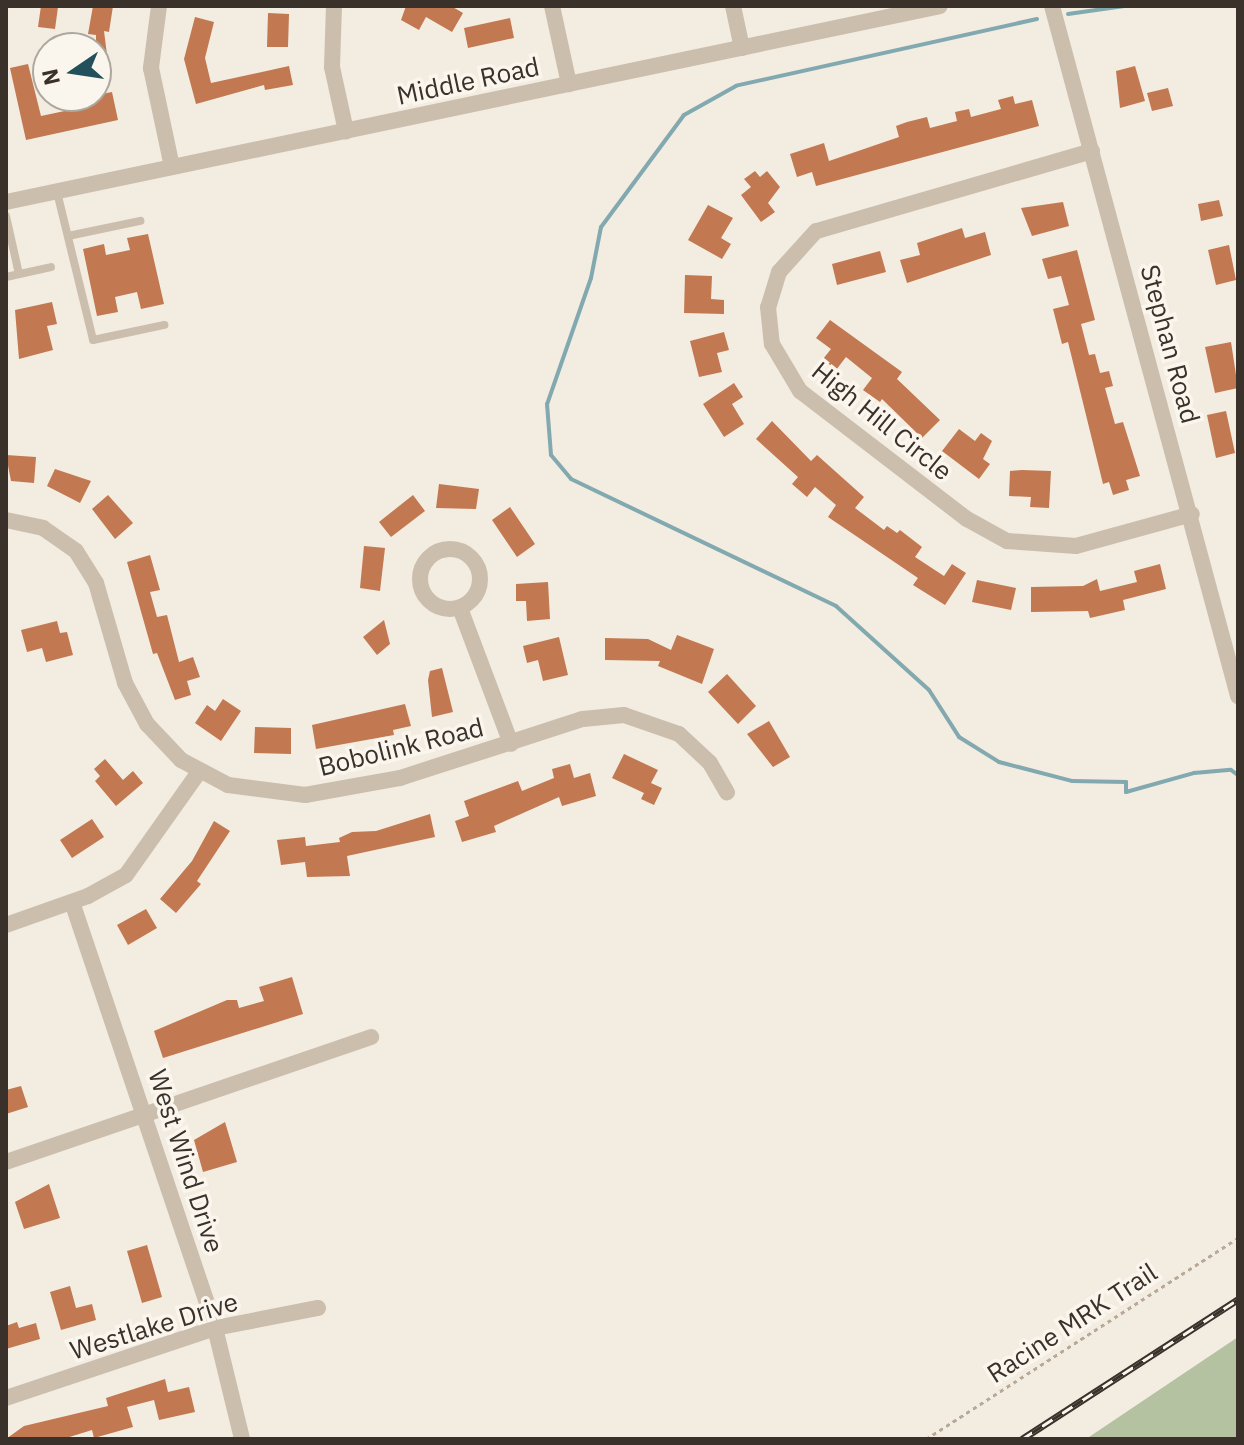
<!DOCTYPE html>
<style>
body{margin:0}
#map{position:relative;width:1244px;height:1445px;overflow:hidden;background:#f3ece1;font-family:"IBM Plex Sans",sans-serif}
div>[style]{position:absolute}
.green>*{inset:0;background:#b4c2a1}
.stream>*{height:4px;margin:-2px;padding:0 2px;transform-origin:2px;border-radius:2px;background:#81a9af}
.building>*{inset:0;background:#c27850}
.path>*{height:3px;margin-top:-1.5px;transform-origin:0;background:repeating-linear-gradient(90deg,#b7a897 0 4px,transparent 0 8px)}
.service>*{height:8px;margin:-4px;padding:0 4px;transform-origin:4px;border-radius:4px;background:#cbbead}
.minor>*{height:16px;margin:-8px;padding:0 8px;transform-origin:8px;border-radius:8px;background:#cbbead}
.minor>.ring{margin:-8px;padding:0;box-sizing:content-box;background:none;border:16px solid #cbbead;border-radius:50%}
.rail>*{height:7px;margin-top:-3.5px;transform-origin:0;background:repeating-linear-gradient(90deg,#faf6ee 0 12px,#3a312b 0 24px);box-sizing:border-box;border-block:2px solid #3a312b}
span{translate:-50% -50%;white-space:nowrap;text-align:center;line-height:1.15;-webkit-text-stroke:7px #faf6ee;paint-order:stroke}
.street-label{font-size:26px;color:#3a312b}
.frame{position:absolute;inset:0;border:8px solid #3a312b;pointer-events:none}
.north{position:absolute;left:32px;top:32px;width:80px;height:80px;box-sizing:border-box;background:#faf6ee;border:2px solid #ada7a0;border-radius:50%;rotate:257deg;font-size:22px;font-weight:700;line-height:32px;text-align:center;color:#3a312b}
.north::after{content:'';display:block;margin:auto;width:28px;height:36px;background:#22515b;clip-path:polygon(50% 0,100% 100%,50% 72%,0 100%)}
</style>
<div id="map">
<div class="green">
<div style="clip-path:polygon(1238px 1337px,1238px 1439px,1086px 1439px)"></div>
</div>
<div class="stream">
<div style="left:1068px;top:14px;width:57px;rotate:-8.1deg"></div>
<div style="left:1037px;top:19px;width:308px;rotate:167.5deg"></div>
<div style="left:736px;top:86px;width:60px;rotate:150.9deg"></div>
<div style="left:684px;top:115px;width:139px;rotate:126.5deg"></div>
<div style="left:601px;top:227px;width:52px;rotate:101.1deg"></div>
<div style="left:591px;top:278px;width:133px;rotate:109.2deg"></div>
<div style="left:547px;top:404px;width:51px;rotate:85.5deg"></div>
<div style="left:551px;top:455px;width:31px;rotate:50deg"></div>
<div style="left:571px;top:479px;width:294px;rotate:25.6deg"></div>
<div style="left:836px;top:606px;width:125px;rotate:42.1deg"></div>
<div style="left:929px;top:690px;width:56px;rotate:57.4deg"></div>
<div style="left:959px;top:737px;width:47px;rotate:32deg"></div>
<div style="left:999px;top:762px;width:75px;rotate:14.6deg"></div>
<div style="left:1072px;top:781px;width:54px;rotate:1.1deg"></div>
<div style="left:1126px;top:782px;width:10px;rotate:90deg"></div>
<div style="left:1126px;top:792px;width:71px;rotate:-15.6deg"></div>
<div style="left:1194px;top:773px;width:37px;rotate:-5deg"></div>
<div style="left:1231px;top:770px;width:9px;rotate:36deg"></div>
</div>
<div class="building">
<div style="clip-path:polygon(41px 6px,58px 7px,55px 29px,38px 27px)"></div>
<div style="clip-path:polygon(93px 6px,113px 6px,109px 32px,104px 31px,109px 71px,96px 73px,96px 35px,88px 34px)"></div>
<div style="clip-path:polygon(406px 6px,451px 6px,463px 13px,452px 32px,426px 17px,419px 30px,401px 20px)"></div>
<div style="clip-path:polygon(268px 13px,289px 14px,288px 47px,267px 47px)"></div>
<div style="clip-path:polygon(195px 17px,214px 22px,205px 58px,211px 83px,289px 66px,293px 85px,265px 90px,264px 85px,196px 104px,184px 59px)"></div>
<div style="clip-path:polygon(510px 18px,514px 38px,468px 48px,464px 28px)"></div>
<div style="clip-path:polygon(28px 64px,41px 116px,93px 105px,91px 96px,112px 92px,118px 120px,26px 140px,10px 68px)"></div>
<div style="clip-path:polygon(1135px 66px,1145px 101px,1120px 108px,1116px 71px)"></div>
<div style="clip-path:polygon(1168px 88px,1173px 106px,1152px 111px,1147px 93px)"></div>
<div style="clip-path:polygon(1013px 96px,1015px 104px,1032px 100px,1039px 126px,816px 186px,812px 172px,797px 177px,790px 154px,824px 143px,829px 161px,899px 137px,896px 126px,907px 122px,927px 117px,930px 128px,957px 121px,955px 112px,969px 109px,971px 117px,1001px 109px,998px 100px)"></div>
<div style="clip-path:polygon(755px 171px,760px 177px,767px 171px,780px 187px,768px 203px,775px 212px,761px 222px,741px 195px,751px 187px,744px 179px)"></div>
<div style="clip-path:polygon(1219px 200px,1223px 216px,1201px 221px,1198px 204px)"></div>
<div style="clip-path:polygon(1063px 202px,1069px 226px,1032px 236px,1021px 208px)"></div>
<div style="clip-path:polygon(708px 205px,733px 218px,721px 238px,731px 244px,722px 259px,688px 240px)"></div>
<div style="clip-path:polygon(962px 228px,965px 238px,985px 232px,991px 255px,907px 283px,900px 260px,920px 255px,917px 243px)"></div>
<div style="clip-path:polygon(148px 234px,164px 304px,141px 309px,137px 292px,115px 297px,118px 312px,97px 316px,83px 249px,104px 244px,106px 255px,130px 250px,127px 238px)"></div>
<div style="clip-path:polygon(1229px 245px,1236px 280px,1216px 285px,1208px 250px)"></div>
<div style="clip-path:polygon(1077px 250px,1095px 320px,1081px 324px,1089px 355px,1095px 354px,1100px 373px,1109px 371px,1113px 386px,1105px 388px,1115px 424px,1123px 422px,1140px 476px,1126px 480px,1129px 490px,1113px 495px,1109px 482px,1103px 484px,1068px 342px,1062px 344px,1053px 309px,1069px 305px,1061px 276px,1048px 279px,1042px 259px)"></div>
<div style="clip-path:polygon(880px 251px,886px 272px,837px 285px,832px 264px)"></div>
<div style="clip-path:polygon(685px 275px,712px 276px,711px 299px,724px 300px,724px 314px,684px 313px)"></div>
<div style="clip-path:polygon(52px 302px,57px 324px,47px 326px,53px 350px,19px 359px,15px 310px)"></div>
<div style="clip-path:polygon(830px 320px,902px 372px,897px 379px,940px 420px,922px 438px,882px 399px,880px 402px,863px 390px,872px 378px,846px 357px,836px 370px,823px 359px,831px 349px,816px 338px)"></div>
<div style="clip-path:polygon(724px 332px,729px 350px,717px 353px,722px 372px,699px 377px,690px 341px)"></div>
<div style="clip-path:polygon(1231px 342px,1238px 388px,1215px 393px,1205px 347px)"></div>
<div style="clip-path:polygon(734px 383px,743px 397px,732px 404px,744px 424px,724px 437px,703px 404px)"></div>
<div style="clip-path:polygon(1226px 411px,1235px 453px,1216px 458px,1207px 415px)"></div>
<div style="clip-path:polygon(772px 421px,811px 461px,817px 455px,864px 497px,855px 508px,884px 530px,887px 526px,897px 533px,900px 530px,922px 547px,915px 557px,944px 576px,952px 564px,966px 573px,945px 605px,913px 585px,918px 578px,828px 517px,836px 505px,815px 487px,807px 497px,792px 484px,798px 477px,756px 439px)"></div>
<div style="clip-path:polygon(959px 429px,975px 441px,981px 433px,992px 441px,983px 459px,990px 464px,979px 479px,942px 451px)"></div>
<div style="clip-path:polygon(6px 455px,36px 457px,34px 483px,11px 481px)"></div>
<div style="clip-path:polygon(55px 469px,91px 481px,80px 503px,47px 486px)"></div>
<div style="clip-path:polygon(1022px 470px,1051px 471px,1049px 508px,1030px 507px,1031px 497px,1009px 496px,1010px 471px)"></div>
<div style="clip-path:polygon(439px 484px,479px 489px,476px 509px,436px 508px)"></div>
<div style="clip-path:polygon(108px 495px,133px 523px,115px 539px,92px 509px)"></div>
<div style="clip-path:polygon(413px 495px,425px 511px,391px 537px,379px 522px)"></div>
<div style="clip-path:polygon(510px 507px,535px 544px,517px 557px,492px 520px)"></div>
<div style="clip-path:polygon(364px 546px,385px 548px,380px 591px,360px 588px)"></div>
<div style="clip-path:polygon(150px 555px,160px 590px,150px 592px,157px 617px,167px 615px,179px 662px,193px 657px,200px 677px,187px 681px,191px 695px,175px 700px,157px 653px,153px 654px,127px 562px)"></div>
<div style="clip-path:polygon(1160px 564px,1166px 589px,1123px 600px,1125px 610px,1090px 618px,1088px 611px,1031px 612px,1031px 587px,1083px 586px,1097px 579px,1100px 591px,1137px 582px,1134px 571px)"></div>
<div style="clip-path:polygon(977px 580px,1016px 588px,1011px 610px,972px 602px)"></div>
<div style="clip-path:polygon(548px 582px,550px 619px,527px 621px,526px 601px,516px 601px,516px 584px)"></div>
<div style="clip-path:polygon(384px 620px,390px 644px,377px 655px,363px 637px)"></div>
<div style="clip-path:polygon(57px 621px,60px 633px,67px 632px,73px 655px,46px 662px,42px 648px,27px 652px,21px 630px)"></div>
<div style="clip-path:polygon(677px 635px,714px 649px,702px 684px,658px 666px,660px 661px,605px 660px,605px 638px,648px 639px,671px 650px)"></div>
<div style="clip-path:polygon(559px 637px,568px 675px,543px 681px,538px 660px,527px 663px,523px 646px)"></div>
<div style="clip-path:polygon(442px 668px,453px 712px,432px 717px,428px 680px,430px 671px)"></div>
<div style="clip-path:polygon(727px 674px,756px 706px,738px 724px,708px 692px)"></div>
<div style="clip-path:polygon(223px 699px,241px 711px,221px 741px,195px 723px,207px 705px,215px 711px)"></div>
<div style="clip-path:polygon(405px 704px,411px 726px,393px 730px,394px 735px,316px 749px,312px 725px)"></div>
<div style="clip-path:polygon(769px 721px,790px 757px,773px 767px,747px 734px)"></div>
<div style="clip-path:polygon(255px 727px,291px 728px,291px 754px,254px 753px)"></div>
<div style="clip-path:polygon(624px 754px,658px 770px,651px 783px,662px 788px,654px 805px,641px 799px,644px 793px,612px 778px)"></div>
<div style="clip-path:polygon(105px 759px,123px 780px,133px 771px,143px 783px,116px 806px,95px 781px,100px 776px,94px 769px)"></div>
<div style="clip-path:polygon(570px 764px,574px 778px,590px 773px,596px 796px,562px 806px,559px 797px,494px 826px,496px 832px,462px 842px,455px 821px,469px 816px,464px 801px,518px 781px,522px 791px,554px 778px,552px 769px)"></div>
<div style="clip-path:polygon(430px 814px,435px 837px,347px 856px,350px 876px,307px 877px,305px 862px,281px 865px,277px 840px,305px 837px,306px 846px,340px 842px,339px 838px,352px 832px,376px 831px)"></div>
<div style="clip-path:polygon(92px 819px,104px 837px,72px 858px,60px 840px)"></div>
<div style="clip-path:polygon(214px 821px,230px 831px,197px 881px,201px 884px,176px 913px,160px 899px,192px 861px)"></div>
<div style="clip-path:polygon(146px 909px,157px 928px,128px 945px,117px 925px)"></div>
<div style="clip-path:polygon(292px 977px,303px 1014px,163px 1058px,154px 1031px,227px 1000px,237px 1000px,239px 1008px,264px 1001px,259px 987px)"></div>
<div style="clip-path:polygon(21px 1086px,28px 1107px,6px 1114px,6px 1090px)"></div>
<div style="clip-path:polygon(225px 1122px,237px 1162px,203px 1172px,194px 1140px)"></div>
<div style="clip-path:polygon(49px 1184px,60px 1218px,24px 1229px,15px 1202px)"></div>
<div style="clip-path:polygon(147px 1245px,162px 1297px,142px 1303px,127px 1251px)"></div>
<div style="clip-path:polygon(70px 1286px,76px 1308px,92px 1304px,96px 1320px,61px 1330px,50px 1292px)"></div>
<div style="clip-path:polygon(17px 1322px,19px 1328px,36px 1323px,40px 1339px,6px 1349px,6px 1326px)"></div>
<div style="clip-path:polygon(165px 1379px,168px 1392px,189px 1387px,195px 1412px,159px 1420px,154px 1400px,127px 1407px,133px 1427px,94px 1438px,92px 1430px,63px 1439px,6px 1439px,24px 1426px,108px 1406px,106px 1398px)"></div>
</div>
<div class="path">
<div style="left:926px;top:1439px;width:371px;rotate:-32.8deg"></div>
</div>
<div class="service">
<div style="left:57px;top:192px;width:152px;rotate:76.3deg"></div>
<div style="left:93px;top:340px;width:73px;rotate:-11.9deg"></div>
<div style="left:6px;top:216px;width:59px;rotate:77.4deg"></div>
<div style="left:68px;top:236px;width:74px;rotate:-11.8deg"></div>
<div style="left:6px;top:277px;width:46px;rotate:-12.5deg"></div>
</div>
<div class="minor">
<div style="left:159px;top:6px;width:63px;rotate:97.4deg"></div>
<div style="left:151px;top:68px;width:101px;rotate:78deg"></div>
<div style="left:334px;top:6px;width:61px;rotate:91.9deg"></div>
<div style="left:332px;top:67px;width:66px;rotate:77.7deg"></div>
<div style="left:552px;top:6px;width:80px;rotate:77.7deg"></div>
<div style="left:733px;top:6px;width:43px;rotate:77.9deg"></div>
<div style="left:1052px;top:6px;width:715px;rotate:74.91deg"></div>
<div style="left:1092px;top:151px;width:287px;rotate:163.8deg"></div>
<div style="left:816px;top:231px;width:55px;rotate:132.1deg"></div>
<div style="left:779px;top:272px;width:37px;rotate:107deg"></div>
<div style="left:768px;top:307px;width:37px;rotate:84deg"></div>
<div style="left:772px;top:344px;width:55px;rotate:59.2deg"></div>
<div style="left:800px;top:391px;width:210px;rotate:37.5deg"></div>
<div style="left:967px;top:519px;width:46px;rotate:28.8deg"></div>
<div style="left:1007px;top:541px;width:69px;rotate:4.1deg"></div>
<div style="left:1076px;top:546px;width:120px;rotate:-15.4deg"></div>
<div style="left:6px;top:202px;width:954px;rotate:-11.85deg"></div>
<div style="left:6px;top:520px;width:38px;rotate:12deg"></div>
<div style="left:43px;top:528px;width:40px;rotate:34.9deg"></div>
<div style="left:76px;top:551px;width:38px;rotate:58deg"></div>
<div style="left:96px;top:583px;width:104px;rotate:73.8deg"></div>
<div style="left:125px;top:683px;width:47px;rotate:61.8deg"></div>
<div style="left:147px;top:724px;width:50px;rotate:46.6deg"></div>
<div style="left:181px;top:760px;width:53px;rotate:28deg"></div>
<div style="left:228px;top:785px;width:78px;rotate:7.4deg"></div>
<div style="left:305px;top:795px;width:97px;rotate:-10.1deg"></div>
<div style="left:400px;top:778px;width:192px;rotate:-17.9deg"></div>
<div style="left:583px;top:719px;width:41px;rotate:-5.6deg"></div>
<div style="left:624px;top:715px;width:58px;rotate:19.1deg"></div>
<div style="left:679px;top:734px;width:42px;rotate:43.1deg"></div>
<div style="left:710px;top:763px;width:34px;rotate:60deg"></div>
<div class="ring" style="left:420px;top:549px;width:44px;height:44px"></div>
<div style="left:460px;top:608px;width:145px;rotate:69.4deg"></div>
<div style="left:72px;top:902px;width:449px;rotate:71.4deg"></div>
<div style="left:215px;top:1328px;width:114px;rotate:76.3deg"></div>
<div style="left:6px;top:925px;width:87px;rotate:-19.5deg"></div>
<div style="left:88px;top:896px;width:43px;rotate:-28.9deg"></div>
<div style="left:126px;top:875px;width:126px;rotate:-54.7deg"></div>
<div style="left:6px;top:1162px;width:386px;rotate:-18.9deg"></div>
<div style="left:6px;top:1398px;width:220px;rotate:-18.5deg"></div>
<div style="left:215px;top:1328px;width:105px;rotate:-11deg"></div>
</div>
<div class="rail">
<div style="left:1022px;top:1439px;width:257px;rotate:-32.9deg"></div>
</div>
<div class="street-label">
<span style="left:468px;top:81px;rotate:-12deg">Middle Road</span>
<span style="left:1170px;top:344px;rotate:75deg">Stephan Road</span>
<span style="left:882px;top:421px;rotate:39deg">High Hill Circle</span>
<span style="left:401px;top:747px;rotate:-14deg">Bobolink Road</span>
<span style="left:186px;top:1161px;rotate:72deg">West Wind Drive</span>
<span style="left:1072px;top:1323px;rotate:-33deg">Racine MRK Trail</span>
<span style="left:154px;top:1326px;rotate:-17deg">Westlake Drive</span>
</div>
<div class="frame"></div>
<div class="north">N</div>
</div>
